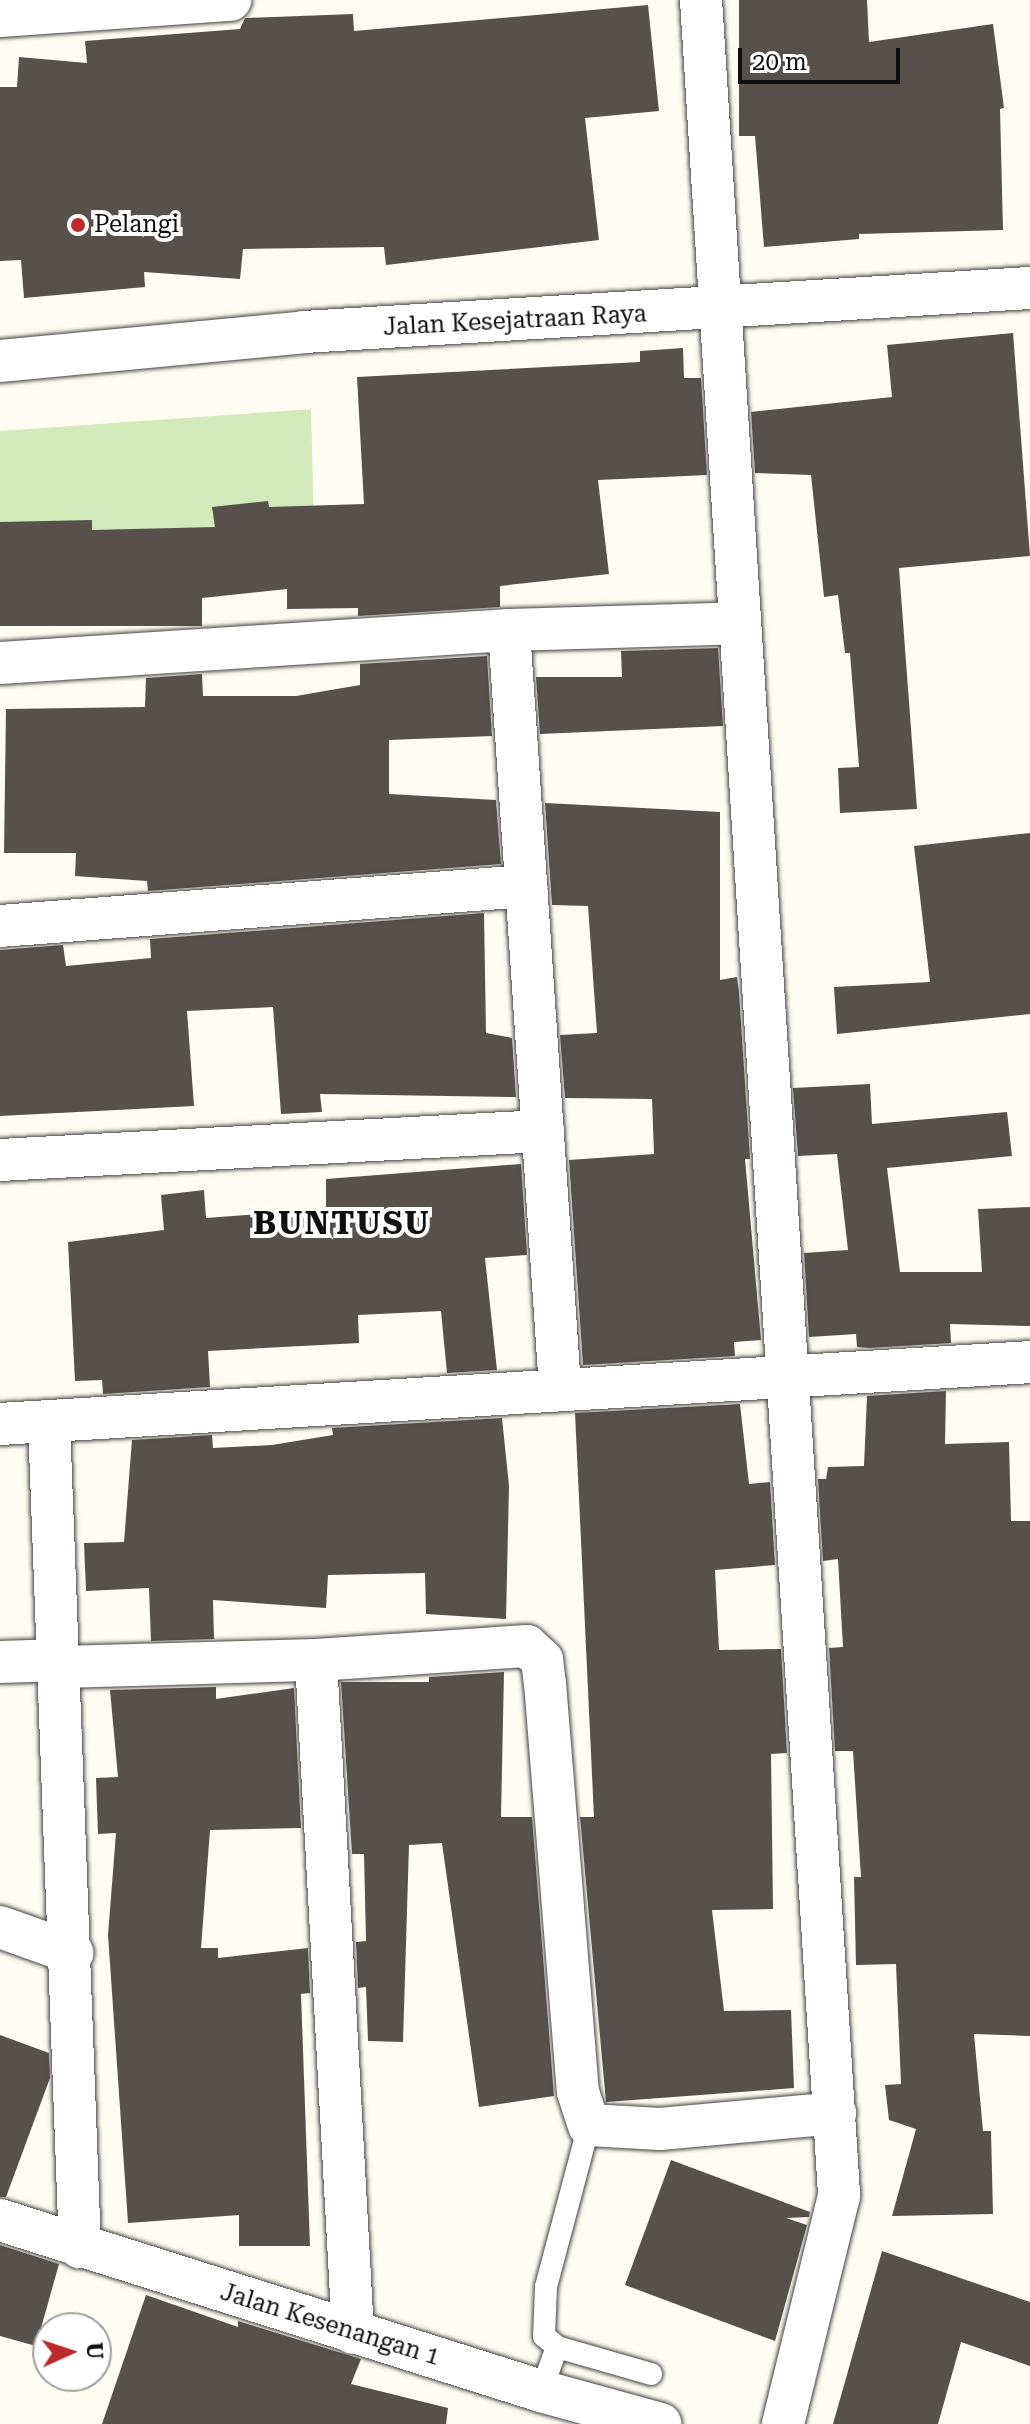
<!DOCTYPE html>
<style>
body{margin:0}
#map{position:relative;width:1030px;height:2424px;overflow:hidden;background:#fffcf1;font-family:"Roboto Serif",serif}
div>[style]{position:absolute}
.green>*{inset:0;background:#d2e9bb}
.building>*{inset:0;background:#58504b}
.roads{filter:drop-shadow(0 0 2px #424242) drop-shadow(0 0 2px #424242)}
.service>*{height:22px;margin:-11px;padding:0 11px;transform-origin:11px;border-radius:11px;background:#fff}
.minor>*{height:42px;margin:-21px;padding:0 21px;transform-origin:21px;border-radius:21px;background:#fff}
.dots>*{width:22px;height:22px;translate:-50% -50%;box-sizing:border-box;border:4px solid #fff;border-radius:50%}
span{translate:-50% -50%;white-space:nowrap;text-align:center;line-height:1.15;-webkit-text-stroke:8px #fff;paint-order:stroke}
.poi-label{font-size:24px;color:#0f0f0f}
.left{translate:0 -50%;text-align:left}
.street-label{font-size:24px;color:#0f0f0f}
.district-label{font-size:32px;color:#0f0f0f;font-weight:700;letter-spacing:2px}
.north{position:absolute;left:32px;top:2312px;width:80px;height:80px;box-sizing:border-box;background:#fff;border:2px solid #9f9f9f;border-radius:50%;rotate:87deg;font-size:22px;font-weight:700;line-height:32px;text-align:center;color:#0f0f0f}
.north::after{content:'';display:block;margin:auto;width:28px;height:36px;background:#bd292c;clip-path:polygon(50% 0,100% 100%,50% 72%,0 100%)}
.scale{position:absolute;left:738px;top:48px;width:162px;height:36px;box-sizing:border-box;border:4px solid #0f0f0f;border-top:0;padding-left:10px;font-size:24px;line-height:28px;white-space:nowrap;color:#0f0f0f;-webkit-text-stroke:6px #fff;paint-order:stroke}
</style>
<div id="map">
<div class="green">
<div style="clip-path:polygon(311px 409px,314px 526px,0 537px,0 431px)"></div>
</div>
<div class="building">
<div style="clip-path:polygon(739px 0,867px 0,869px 42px,993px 24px,1004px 108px,1000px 109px,1003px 230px,859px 234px,859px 239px,764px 247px,755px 136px,739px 136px)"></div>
<div style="clip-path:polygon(648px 5px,659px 111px,585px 118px,599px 240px,386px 265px,384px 247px,243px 249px,240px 279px,144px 272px,145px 287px,24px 298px,21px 260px,0 261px,0 87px,17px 87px,19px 57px,87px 63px,85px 41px,240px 29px,245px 18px,353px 14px,354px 31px)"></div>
<div style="clip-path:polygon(1013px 333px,1030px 556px,899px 568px,917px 809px,840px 813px,838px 768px,859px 767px,850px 653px,845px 653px,838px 595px,824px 597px,811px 475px,755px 473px,751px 412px,892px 397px,887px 345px)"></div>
<div style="clip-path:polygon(683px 348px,684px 378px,701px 378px,707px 475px,598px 480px,609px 574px,500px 586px,500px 607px,358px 616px,358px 608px,287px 609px,287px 589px,202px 598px,202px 626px,0 626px,0 522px,92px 520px,92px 530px,215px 527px,212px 507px,268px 501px,269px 507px,364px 504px,357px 377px,640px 362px,640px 351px)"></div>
<div style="clip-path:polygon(718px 648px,723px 726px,540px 734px,536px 677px,622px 677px,621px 651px)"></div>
<div style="clip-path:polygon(487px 656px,492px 736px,389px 740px,389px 794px,496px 800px,501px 864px,148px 891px,147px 881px,75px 876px,76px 853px,4px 853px,6px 709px,145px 707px,146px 678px,202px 674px,203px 696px,296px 696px,360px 685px,360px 664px)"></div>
<div style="clip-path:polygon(545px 803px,720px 812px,720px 980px,737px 977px,739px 992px,750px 1159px,745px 1159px,761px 1340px,734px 1342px,735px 1356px,583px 1365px,569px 1160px,654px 1154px,652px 1099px,565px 1098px,560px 1035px,597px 1033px,588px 906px,552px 905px)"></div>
<div style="clip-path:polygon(1030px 833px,1030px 1014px,837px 1034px,834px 987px,930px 982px,914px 846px)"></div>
<div style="clip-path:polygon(484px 913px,486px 1033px,512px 1038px,516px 1097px,320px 1094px,322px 1112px,281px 1114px,273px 1007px,187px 1011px,194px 1106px,0 1116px,0 950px,63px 945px,66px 966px,151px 958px,150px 939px)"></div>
<div style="clip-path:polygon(870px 1084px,872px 1124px,1007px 1112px,1012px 1156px,887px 1168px,900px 1272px,982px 1272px,978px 1209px,1030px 1207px,1030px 1326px,950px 1324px,951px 1343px,869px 1348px,857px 1347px,856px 1334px,809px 1337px,804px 1253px,848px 1250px,837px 1154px,798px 1156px,793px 1088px)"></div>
<div style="clip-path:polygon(521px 1164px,527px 1255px,485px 1258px,497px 1370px,447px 1373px,441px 1311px,358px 1315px,359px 1343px,208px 1351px,210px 1387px,103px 1394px,102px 1380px,75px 1381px,68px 1242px,164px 1230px,161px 1195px,204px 1190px,206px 1218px,326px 1209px,326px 1179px)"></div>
<div style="clip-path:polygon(946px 1391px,945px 1444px,1009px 1442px,1011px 1521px,1030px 1521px,1030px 2036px,974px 2034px,983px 2131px,991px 2131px,993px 2214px,892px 2216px,916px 2129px,889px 2120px,885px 2085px,901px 2084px,896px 1964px,856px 1965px,854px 1877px,861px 1877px,853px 1751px,835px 1751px,829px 1648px,843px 1647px,838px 1559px,823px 1561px,818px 1479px,826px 1479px,828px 1467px,864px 1466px,867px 1396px)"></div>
<div style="clip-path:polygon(740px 1404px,749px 1484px,770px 1482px,775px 1565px,715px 1570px,719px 1650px,781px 1649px,787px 1753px,771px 1754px,773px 1909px,712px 1910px,724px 2011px,791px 2010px,794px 2088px,606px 2102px,580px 1817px,594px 1817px,575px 1413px)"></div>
<div style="clip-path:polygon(502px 1418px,509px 1486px,506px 1619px,426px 1614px,425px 1573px,328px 1575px,326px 1608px,213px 1600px,214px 1639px,151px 1641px,149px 1588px,86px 1591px,84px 1543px,124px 1542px,132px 1440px,212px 1435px,213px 1448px,272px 1445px,333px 1435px,332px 1428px)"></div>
<div style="clip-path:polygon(504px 1672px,501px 1817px,532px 1817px,554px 2096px,479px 2107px,442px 1843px,409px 1845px,403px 2042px,368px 2041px,366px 1987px,358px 1988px,356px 1942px,366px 1941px,364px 1854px,352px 1854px,341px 1682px,429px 1682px,429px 1677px)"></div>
<div style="clip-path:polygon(216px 1687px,216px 1699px,294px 1688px,301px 1828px,210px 1830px,201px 1948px,218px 1948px,218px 1958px,308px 1948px,310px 1993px,301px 1994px,310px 2246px,239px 2246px,239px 2215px,128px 2223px,108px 1935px,116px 1833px,98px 1834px,96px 1778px,118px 1777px,110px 1690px)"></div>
<div style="clip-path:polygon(0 2035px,49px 2053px,50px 2078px,6px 2197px,0 2197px)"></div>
<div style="clip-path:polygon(671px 2160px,810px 2212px,809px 2217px,786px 2218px,807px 2225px,775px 2341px,625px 2285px)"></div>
<div style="clip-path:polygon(0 2245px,59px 2264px,36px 2346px,0 2336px)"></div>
<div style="clip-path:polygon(882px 2251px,1030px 2302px,1030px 2366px,961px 2342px,938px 2424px,833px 2424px)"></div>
<div style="clip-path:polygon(146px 2295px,238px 2327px,238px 2321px,361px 2359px,351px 2384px,448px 2408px,446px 2424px,102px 2424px)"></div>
</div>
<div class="roads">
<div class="service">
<div style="left:589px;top:2125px;width:168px;rotate:104.9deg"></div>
<div style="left:546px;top:2287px;width:49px;rotate:92.3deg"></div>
<div style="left:544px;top:2336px;width:17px;rotate:40deg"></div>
<div style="left:557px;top:2347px;width:98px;rotate:16deg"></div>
<div style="left:541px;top:2391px;width:47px;rotate:-70deg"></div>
</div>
<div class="minor">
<div style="left:701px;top:0;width:2200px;rotate:86.4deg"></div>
<div style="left:839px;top:2196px;width:235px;rotate:103.8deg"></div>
<div style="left:0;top:16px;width:231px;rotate:-4deg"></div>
<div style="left:0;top:361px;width:305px;rotate:-5.4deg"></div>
<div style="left:304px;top:332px;width:727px;rotate:-3.47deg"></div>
<div style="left:509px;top:630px;width:759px;rotate:86.15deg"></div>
<div style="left:0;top:663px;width:510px;rotate:-3.71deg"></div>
<div style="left:509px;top:630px;width:231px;rotate:-1.7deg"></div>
<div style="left:0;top:926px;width:528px;rotate:-4.35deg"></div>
<div style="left:0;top:1160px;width:544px;rotate:-3.06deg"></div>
<div style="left:49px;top:1422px;width:826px;rotate:87.85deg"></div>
<div style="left:0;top:1424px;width:1032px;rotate:-3.44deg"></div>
<div style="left:316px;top:1660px;width:674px;rotate:86.85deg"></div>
<div style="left:0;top:1662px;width:61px;rotate:-1.9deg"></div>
<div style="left:61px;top:1667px;width:255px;rotate:-1.6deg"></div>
<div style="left:316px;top:1660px;width:211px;rotate:-3.8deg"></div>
<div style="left:527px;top:1646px;width:21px;rotate:43deg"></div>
<div style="left:542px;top:1660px;width:23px;rotate:83deg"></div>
<div style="left:545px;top:1683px;width:410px;rotate:85.4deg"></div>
<div style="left:578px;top:2092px;width:35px;rotate:72deg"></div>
<div style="left:589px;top:2125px;width:71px;rotate:3.2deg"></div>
<div style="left:660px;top:2129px;width:176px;rotate:-5.2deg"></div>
<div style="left:0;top:1927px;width:77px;rotate:19.6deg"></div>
<div style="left:0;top:2220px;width:567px;rotate:17.54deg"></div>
<div style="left:541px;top:2391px;width:124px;rotate:15.4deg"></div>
</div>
</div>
<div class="dots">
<div style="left:78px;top:225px;background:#bd292c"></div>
</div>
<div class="poi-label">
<span class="left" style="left:94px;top:225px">Pelangi</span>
</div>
<div class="street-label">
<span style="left:515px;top:321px;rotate:-3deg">Jalan Kesejatraan Raya</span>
<span style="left:330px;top:2325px;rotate:17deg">Jalan Kesenangan 1</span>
</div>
<div class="district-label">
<span style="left:342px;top:1223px">BUNTUSU</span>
</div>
<div class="north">U</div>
<div class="scale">20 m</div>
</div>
